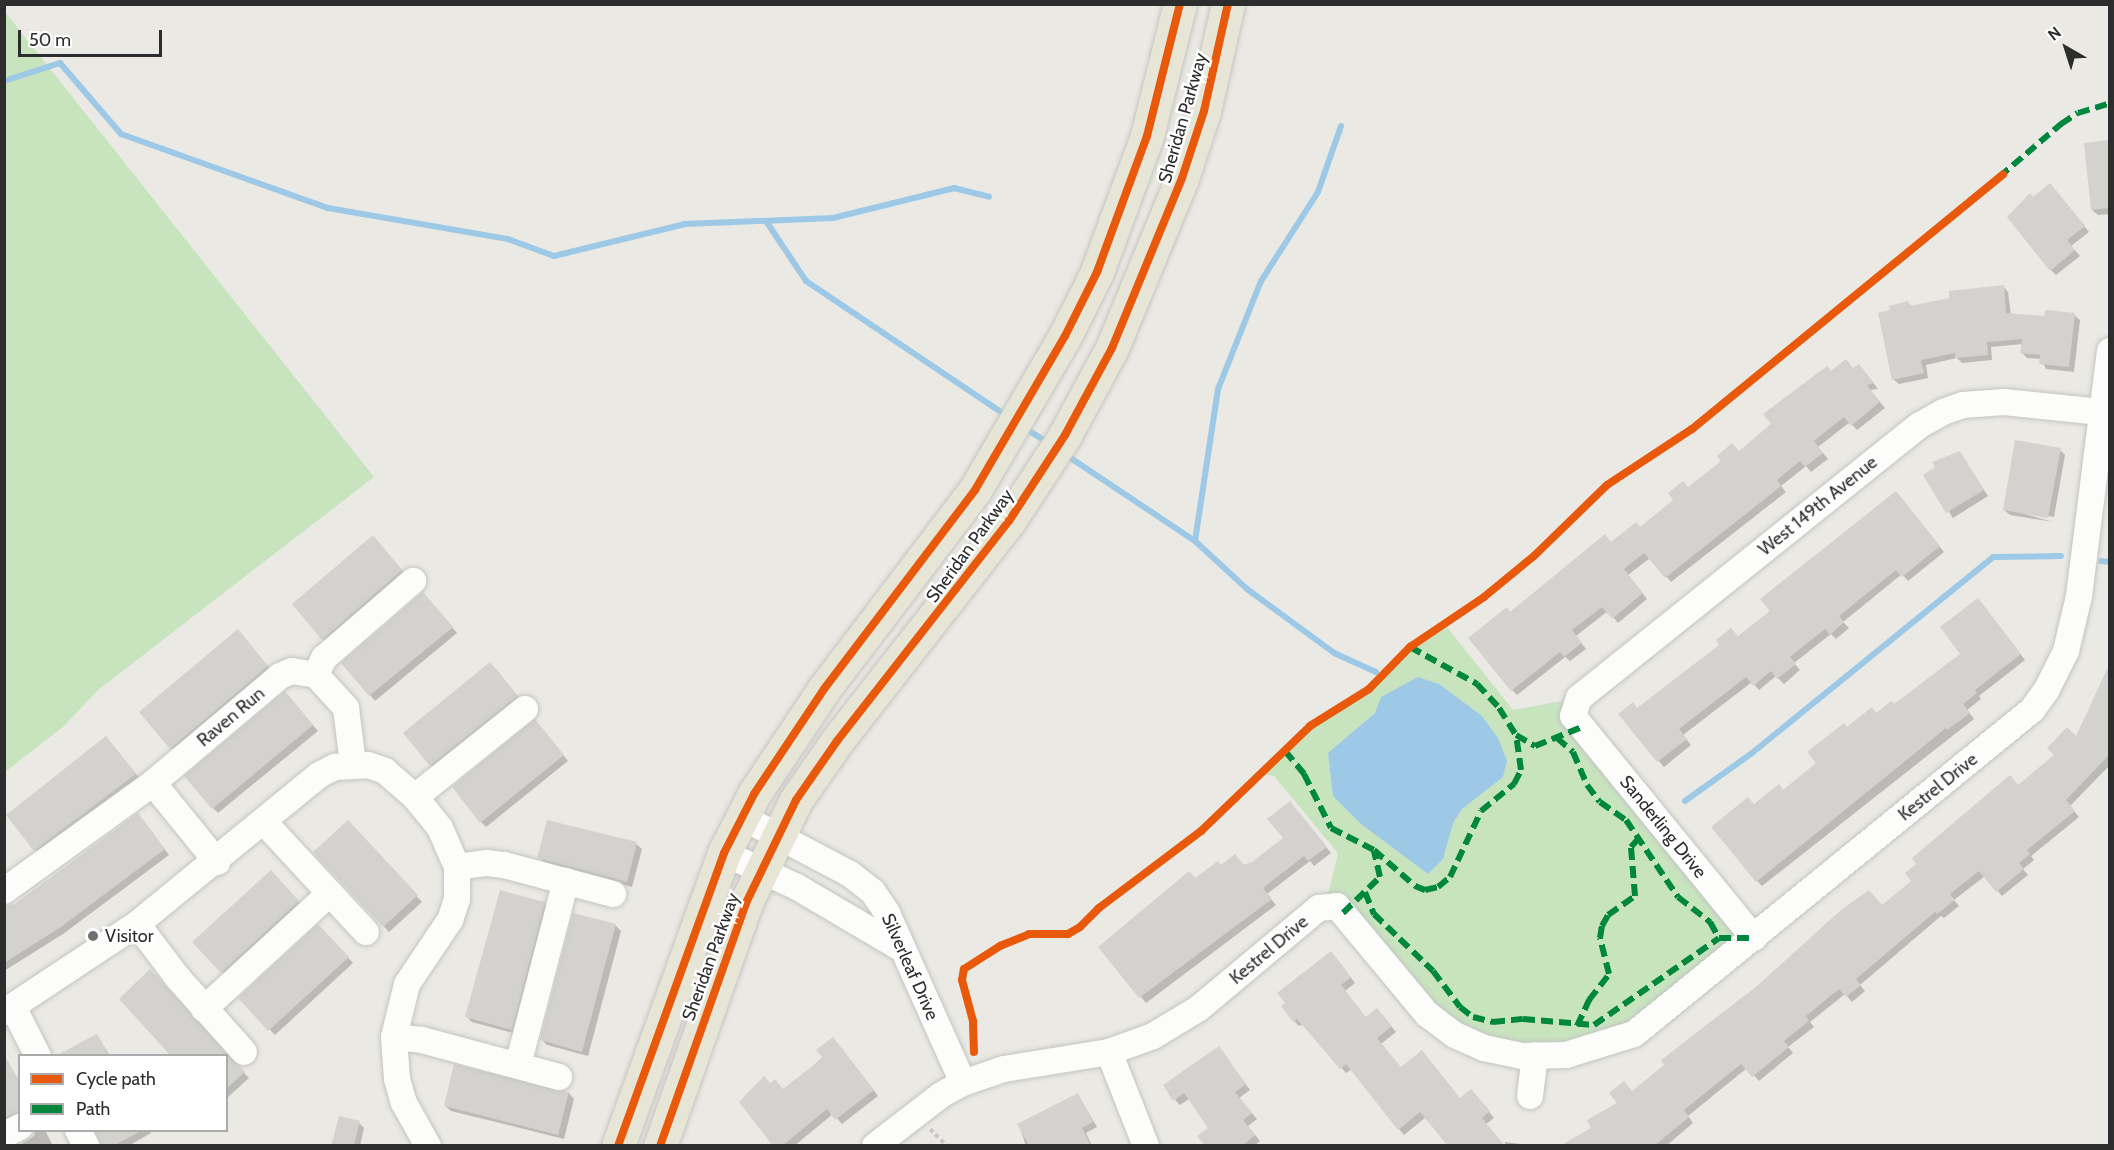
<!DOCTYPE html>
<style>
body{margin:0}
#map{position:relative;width:2114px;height:1150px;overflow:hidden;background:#eae9e4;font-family:Cabin,sans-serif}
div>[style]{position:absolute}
.green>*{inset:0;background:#c8e4bf}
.water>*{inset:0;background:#9dc9e6}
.shadow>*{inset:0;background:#0003}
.stream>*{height:6px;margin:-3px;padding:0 3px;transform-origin:3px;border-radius:3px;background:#9dc9e6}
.building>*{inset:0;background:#d3d2cf}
.path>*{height:4px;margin-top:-2px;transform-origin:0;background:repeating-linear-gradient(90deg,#c8c8c8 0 4.5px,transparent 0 7.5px)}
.roads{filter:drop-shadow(0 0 2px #c4c4c3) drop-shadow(0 0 2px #c4c4c3)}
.minor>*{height:26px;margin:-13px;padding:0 13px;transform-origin:13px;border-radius:13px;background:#fcfcfb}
.major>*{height:33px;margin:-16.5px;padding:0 16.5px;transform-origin:16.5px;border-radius:16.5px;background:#e7e5d6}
.quiet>*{height:6px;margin-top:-3px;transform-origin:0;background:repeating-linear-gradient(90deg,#00873e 0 12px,transparent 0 18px)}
.cycleway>*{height:8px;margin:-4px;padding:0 4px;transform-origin:4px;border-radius:4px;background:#e8590c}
.dots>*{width:16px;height:16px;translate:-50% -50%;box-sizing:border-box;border:3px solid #fff;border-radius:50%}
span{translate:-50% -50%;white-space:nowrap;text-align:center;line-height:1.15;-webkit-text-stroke:5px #fff;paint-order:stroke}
.street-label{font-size:18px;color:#2d2d2d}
.poi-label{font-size:18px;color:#2d2d2d}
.left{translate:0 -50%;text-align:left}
.frame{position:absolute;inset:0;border:6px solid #2d2d2d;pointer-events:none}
.legend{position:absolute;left:18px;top:1054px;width:210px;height:78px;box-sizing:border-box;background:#fff;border:2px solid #ababab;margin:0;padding:8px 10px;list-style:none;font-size:18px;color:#2d2d2d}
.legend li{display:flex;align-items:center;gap:12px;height:30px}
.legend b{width:30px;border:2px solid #ababab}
.north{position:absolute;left:2036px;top:18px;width:60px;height:60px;-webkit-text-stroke:4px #fff;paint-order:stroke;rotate:321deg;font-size:16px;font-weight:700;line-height:24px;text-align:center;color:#2d2d2d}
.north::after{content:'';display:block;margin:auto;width:21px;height:27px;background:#2d2d2d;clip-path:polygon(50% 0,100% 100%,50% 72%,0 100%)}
.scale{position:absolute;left:18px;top:30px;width:144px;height:27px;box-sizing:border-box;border:3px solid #2d2d2d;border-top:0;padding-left:8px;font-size:18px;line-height:21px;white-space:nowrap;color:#2d2d2d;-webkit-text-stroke:4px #fff;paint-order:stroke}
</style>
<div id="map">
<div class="green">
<div style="clip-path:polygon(5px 12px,374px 477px,98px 690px,64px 726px,5px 772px)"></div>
<div style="clip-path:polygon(1447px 627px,1513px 710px,1579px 698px,1573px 716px,1754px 938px,1600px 1046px,1484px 1048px,1325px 907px,1338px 853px,1274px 776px,1262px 774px,1320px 719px,1367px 692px,1408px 653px)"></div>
</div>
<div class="water">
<div style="clip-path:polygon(1418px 677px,1439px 684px,1482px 716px,1498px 738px,1507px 761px,1503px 777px,1462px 809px,1453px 823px,1443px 859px,1428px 874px,1361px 824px,1333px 796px,1328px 753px,1375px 713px,1381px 697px)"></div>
</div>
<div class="shadow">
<div style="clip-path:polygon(2110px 142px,2110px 214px,2098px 215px,2092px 210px,2085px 144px)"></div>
<div style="clip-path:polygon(2055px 190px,2089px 232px,2071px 246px,2080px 256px,2056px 275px,2051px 270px,2033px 199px)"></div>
<div style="clip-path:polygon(2003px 286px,2008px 292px,2011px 315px,2045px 318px,2074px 315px,2080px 320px,2074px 372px,2046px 369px,2041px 359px,2027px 358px,2022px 353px,2023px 344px,1991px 347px,1992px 360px,1962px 363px,1957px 358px,1926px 365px,1928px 378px,1899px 384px,1893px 379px,1908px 303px,1912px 307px)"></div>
<div style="clip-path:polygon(1854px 370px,1864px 371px,1878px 389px,1870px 390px,1885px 408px,1857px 430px,1850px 422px,1818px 447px,1828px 459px,1811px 472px,1806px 466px,1781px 486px,1786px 492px,1671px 582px,1650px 558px,1628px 575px,1647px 599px,1618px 623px,1608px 611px,1576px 636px,1586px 649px,1570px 661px,1565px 657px,1517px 695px,1512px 690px,1511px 613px,1612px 543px,1641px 528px,1739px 452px,1831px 373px)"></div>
<div style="clip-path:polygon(2060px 450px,2065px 455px,2054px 517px,2008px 509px,2053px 522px,2010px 515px,2004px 510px)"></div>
<div style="clip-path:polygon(1960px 453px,1988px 496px,1953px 518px,1925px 475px,1937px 468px,1934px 463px)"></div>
<div style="clip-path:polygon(1901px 498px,1944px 552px,1908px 581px,1902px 574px,1843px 622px,1849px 628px,1836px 639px,1831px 634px,1794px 663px,1800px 670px,1784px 684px,1776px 676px,1759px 690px,1752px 682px,1683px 735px,1691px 745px,1664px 767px,1620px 714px,1638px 709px,1739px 638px)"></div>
<div style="clip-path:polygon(378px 543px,407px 576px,329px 644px,323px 639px)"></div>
<div style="clip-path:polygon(428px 599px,457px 633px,375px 701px,343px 663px)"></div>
<div style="clip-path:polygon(1983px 605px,2025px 660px,1979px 696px,1981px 699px,1967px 710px,1974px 719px,1762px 886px,1757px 881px,1755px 806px,1784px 791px,1818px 764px,1848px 729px,1894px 706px,1962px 654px)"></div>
<div style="clip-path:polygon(243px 637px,273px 672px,176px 753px,171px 748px)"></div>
<div style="clip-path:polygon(496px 669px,522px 702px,436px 770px,431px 765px)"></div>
<div style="clip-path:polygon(2105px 677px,2110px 679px,2110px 721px,2095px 715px)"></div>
<div style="clip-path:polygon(290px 698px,318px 731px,218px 813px,213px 808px)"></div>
<div style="clip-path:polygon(2085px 721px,2110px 745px,2110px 765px,2070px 806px,2079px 817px,2031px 856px,2034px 860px,2023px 869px,2028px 875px,2002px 896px,1985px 876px,1954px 900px,1959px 906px,1944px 918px,1941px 916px,1860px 985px,1865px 991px,1852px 1002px,1845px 994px,1810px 1022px,1814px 1027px,1788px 1047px,1793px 1053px,1759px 1081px,1747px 1068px,1688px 1116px,1693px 1123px,1666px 1146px,1585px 1146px,1594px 1129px,1633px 1092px,1882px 907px,2076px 738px)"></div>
<div style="clip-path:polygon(541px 727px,568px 761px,486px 827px,481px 822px)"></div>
<div style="clip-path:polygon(111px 743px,141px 780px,40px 855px,35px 850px)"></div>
<div style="clip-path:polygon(1290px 803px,1331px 853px,1314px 866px,1310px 861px,1267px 894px,1276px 905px,1146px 1003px,1100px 947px,1196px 880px,1222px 866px,1253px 864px,1285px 839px)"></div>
<div style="clip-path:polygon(143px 820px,169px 855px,63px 934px,4px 971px,4px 906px,15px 905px)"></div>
<div style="clip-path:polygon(348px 822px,422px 902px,389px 932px,315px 852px)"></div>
<div style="clip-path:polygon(636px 844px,642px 849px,632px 887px,545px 863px,539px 858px)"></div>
<div style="clip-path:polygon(277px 878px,303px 907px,227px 977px,222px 972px)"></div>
<div style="clip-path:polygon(544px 904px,550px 909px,517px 1034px,472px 1022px,467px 1017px)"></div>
<div style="clip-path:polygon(574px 915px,616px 926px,621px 931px,588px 1056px,547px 1045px,542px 1040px)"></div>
<div style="clip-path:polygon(318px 926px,353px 963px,275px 1035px,240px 998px)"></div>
<div style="clip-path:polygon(1336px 959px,1355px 983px,1345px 991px,1366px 1019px,1382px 1015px,1396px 1032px,1381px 1044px,1401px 1068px,1461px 1100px,1476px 1096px,1494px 1118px,1486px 1124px,1426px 1117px,1404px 1135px,1399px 1129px,1352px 1069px,1346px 1073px,1303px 1024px,1299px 1026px,1294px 1021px)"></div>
<div style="clip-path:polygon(150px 972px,249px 1078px,226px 1099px,226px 1056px)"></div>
<div style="clip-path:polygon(97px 1035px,110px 1056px,59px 1056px)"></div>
<div style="clip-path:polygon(838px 1044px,878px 1096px,842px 1124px,833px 1114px,794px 1146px,775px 1146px,770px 1084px,784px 1091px)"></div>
<div style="clip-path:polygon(1219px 1048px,1250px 1090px,1239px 1098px,1257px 1119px,1248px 1126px,1260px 1141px,1254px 1146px,1207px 1146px,1210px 1128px,1189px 1099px,1180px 1105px,1175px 1100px)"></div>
<div style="clip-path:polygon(10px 1068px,20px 1081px,20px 1118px,4px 1127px,4px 1071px)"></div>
<div style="clip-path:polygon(569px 1093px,574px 1099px,564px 1139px,451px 1111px,445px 1106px)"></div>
<div style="clip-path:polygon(1078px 1095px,1097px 1127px,1086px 1133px,1092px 1146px,1026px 1146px,1019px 1125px)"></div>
<div style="clip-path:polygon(359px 1123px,364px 1128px,360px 1146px,333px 1146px)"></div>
<div style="clip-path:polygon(35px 1130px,45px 1130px,53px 1146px,18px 1146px,34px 1136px)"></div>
<div style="clip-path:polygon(96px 1130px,149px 1130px,151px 1133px,128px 1146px,104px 1146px)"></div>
<div style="clip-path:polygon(1505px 1142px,1535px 1146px,1505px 1146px)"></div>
</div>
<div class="stream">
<div style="left:4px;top:81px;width:59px;rotate:-17.8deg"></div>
<div style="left:60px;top:63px;width:94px;rotate:49.3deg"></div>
<div style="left:121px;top:134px;width:220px;rotate:19.7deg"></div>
<div style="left:328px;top:208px;width:183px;rotate:9.8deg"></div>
<div style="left:508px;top:239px;width:49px;rotate:20.3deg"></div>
<div style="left:554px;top:256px;width:135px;rotate:-13.7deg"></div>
<div style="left:685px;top:224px;width:148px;rotate:-2.3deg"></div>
<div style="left:833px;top:218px;width:125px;rotate:-13.9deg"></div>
<div style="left:954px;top:188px;width:36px;rotate:14deg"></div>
<div style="left:1341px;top:126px;width:70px;rotate:109.2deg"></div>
<div style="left:1318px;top:192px;width:106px;rotate:122.6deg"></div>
<div style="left:1261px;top:281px;width:116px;rotate:111.7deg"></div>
<div style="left:1218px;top:389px;width:154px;rotate:98.6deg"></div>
<div style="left:1195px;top:541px;width:71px;rotate:42.7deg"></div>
<div style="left:1247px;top:589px;width:108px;rotate:36.3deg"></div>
<div style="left:1334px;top:653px;width:46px;rotate:24.3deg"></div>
<div style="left:766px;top:221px;width:72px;rotate:56.3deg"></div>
<div style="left:806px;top:281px;width:242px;rotate:33.9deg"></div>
<div style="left:1023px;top:427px;width:28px;rotate:32deg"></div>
<div style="left:1063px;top:453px;width:159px;rotate:33.7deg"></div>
<div style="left:2101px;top:561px;width:9px;rotate:6deg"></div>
<div style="left:1685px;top:801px;width:82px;rotate:-35.6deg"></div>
<div style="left:1752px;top:753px;width:311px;rotate:-39.1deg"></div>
<div style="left:1993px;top:557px;width:68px;rotate:-0.8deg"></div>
</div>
<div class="building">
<div style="clip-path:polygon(2109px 140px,2109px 208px,2091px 210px,2084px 143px)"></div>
<div style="clip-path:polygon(2050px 183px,2085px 226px,2067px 240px,2075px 250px,2050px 271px,2007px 217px,2030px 193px,2033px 197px)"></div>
<div style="clip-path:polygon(2004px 285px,2006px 313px,2044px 316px,2045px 310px,2075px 313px,2069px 367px,2039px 364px,2040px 355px,2020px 353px,2022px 339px,1987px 342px,1988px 355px,1955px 358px,1955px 353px,1921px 360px,1924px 373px,1892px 380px,1878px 313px,1890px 310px,1889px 306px,1908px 301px,1910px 306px,1949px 298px,1949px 291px)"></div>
<div style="clip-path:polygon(1846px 359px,1853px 368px,1859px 364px,1874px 383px,1867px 385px,1880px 402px,1851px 426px,1844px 417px,1814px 441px,1823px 453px,1805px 467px,1800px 461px,1777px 480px,1781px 486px,1665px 578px,1644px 553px,1624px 569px,1643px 593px,1612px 619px,1602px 607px,1572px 630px,1582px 643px,1564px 657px,1560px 652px,1511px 691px,1468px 638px,1507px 607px,1510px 612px,1605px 534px,1611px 542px,1636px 522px,1640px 527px,1673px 500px,1668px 493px,1683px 481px,1688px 487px,1721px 461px,1717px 456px,1732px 443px,1739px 451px,1771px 424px,1763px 414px,1827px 366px,1831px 371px)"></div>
<div style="clip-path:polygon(2015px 440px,2061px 448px,2048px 518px,2003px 510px)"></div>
<div style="clip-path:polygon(1960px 451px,1984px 490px,1946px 513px,1923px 475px,1935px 467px,1932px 462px)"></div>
<div style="clip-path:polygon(1896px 491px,1940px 546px,1902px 577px,1896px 570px,1839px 616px,1844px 622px,1830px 635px,1825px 629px,1790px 657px,1796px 664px,1777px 679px,1771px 671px,1753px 686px,1746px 677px,1679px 729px,1687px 739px,1657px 762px,1618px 714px,1633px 702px,1637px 708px,1719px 645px,1716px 640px,1731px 628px,1738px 636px,1770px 611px,1760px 599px)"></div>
<div style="clip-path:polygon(373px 535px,402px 570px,322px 640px,292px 604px)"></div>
<div style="clip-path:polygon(423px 592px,453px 627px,369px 696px,341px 663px)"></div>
<div style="clip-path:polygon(1978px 598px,2021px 654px,1975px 690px,1977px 693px,1963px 704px,1970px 713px,1947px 730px,1946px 728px,1756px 882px,1711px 827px,1748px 797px,1754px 804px,1779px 784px,1783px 790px,1816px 763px,1807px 752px,1844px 723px,1847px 727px,1872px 707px,1876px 713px,1891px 701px,1894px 704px,1960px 654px,1940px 627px)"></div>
<div style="clip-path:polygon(238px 629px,268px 666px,170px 749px,139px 712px)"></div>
<div style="clip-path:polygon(490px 662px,518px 696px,430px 766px,403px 733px)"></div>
<div style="clip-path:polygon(2109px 665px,2109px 755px,2066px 800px,2075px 811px,2027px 850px,2030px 854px,2019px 863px,2024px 869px,1996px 892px,1979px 871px,1950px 894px,1955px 900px,1937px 914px,1935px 912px,1856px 979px,1861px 985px,1846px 997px,1839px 989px,1806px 1016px,1809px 1021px,1784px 1041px,1789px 1047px,1752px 1077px,1741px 1064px,1684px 1110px,1689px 1117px,1654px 1146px,1560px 1146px,1591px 1128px,1587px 1120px,1617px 1103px,1609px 1093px,1624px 1081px,1632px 1091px,1664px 1065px,1661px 1060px,1757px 986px,1841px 910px,1869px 890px,1882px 905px,1911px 881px,1905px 873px,1916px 864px,1912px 858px,2010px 775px,2018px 785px,2054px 755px,2047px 748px,2067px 727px,2076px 736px)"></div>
<div style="clip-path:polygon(285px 691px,313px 725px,212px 809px,184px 776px)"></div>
<div style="clip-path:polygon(535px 719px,564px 755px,480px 823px,452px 787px)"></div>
<div style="clip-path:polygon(106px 736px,136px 774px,34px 851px,6px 815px)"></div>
<div style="clip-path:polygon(1290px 801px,1327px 847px,1308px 861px,1304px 856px,1263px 888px,1272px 899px,1139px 998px,1098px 947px,1189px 871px,1195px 878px,1218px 861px,1221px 865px,1235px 854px,1244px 865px,1252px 862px,1283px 838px,1267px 819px)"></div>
<div style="clip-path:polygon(138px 813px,165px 849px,58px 929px,4px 963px,4px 906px,15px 904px)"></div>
<div style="clip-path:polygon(348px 820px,418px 895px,383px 927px,313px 852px)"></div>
<div style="clip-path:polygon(547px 820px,637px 842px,627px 882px,537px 858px)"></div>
<div style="clip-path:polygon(271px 870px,299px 901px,221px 973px,192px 942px)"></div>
<div style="clip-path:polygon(500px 890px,545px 902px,512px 1030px,465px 1017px)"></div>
<div style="clip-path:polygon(573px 913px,616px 924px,582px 1052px,540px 1040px)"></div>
<div style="clip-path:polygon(318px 924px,349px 957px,268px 1031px,238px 998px)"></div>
<div style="clip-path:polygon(1331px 951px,1351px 977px,1341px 985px,1366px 1017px,1377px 1008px,1392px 1026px,1377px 1038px,1401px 1067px,1422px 1050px,1460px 1098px,1471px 1089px,1490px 1111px,1482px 1118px,1505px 1146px,1448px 1146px,1420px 1112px,1398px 1130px,1346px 1064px,1340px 1069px,1297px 1019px,1293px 1022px,1281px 1006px,1285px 1003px,1277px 993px)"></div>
<div style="clip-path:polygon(150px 969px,245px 1072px,226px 1089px,226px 1056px,171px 1056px,119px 999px)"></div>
<div style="clip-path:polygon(97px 1034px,109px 1056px,55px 1056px)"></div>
<div style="clip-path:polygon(833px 1037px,874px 1090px,835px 1120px,827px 1109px,782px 1146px,773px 1146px,739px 1102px,764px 1076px,770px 1083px,775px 1079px,783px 1089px,823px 1058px,816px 1050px)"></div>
<div style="clip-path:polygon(1219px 1046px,1246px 1084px,1235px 1092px,1252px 1113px,1243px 1120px,1255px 1135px,1242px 1146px,1205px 1146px,1197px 1136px,1208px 1128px,1184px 1093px,1173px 1101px,1163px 1085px)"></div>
<div style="clip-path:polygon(4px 1054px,20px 1083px,20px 1112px,4px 1118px)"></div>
<div style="clip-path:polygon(454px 1064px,569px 1092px,558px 1135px,444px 1106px)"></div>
<div style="clip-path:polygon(1078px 1093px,1093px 1122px,1082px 1128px,1091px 1146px,1029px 1146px,1017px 1124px)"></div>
<div style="clip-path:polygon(339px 1116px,360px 1121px,354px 1146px,331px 1146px)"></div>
<div style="clip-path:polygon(95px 1131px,141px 1131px,113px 1146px,102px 1146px)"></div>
</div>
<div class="path">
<div style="left:930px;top:1129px;width:24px;rotate:45deg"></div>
</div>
<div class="roads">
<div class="minor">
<div style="left:316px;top:675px;width:19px;rotate:-65deg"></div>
<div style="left:324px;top:658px;width:118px;rotate:-40.9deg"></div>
<div style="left:153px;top:783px;width:102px;rotate:51deg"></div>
<div style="left:415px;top:797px;width:141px;rotate:-38.7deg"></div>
<div style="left:742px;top:817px;width:122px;rotate:27.8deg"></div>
<div style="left:850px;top:874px;width:29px;rotate:38deg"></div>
<div style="left:873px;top:892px;width:25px;rotate:56deg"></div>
<div style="left:887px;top:913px;width:186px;rotate:65.9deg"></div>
<div style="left:264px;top:822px;width:150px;rotate:47.2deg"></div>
<div style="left:724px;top:853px;width:81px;rotate:25deg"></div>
<div style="left:797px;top:887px;width:118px;rotate:30.5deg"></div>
<div style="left:457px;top:867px;width:30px;rotate:-8deg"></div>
<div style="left:487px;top:863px;width:17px;rotate:7deg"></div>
<div style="left:504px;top:865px;width:113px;rotate:14.9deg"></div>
<div style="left:4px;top:891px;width:184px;rotate:-35.9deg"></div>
<div style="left:153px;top:783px;width:166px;rotate:-40.1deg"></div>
<div style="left:280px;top:676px;width:13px;rotate:-23deg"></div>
<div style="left:292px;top:671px;width:24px;rotate:9deg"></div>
<div style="left:316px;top:675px;width:45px;rotate:47.7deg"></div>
<div style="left:346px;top:708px;width:56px;rotate:82.9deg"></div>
<div style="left:137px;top:924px;width:68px;rotate:52.8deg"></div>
<div style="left:178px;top:978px;width:99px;rotate:48.3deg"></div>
<div style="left:1754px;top:938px;width:286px;rotate:-129.2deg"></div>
<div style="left:1573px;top:716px;width:19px;rotate:-72deg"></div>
<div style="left:1579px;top:698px;width:437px;rotate:-38.7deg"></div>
<div style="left:1920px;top:425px;width:26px;rotate:-29deg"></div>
<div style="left:1943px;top:412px;width:21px;rotate:-19deg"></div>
<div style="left:1963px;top:405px;width:41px;rotate:-4.2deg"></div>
<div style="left:2004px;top:402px;width:107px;rotate:5.9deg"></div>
<div style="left:13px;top:1007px;width:55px;rotate:63deg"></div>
<div style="left:204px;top:1009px;width:171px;rotate:-42.6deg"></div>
<div style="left:4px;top:1012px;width:159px;rotate:-33.5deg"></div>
<div style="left:137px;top:924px;width:235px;rotate:-39.3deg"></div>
<div style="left:319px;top:775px;width:18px;rotate:-27deg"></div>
<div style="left:335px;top:767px;width:33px;rotate:-3deg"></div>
<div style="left:368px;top:765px;width:18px;rotate:19deg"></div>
<div style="left:385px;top:771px;width:40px;rotate:41deg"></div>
<div style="left:415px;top:797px;width:40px;rotate:51deg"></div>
<div style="left:440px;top:828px;width:43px;rotate:66.4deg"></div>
<div style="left:457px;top:867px;width:32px;rotate:90deg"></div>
<div style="left:457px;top:899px;width:22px;rotate:108deg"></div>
<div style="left:450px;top:920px;width:77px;rotate:123.9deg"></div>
<div style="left:407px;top:984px;width:55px;rotate:103.8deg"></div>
<div style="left:394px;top:1037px;width:42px;rotate:85.9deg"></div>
<div style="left:397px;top:1079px;width:25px;rotate:74deg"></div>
<div style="left:404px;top:1103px;width:49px;rotate:60.8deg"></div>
<div style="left:394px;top:1037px;width:28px;rotate:6deg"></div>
<div style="left:422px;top:1040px;width:142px;rotate:15.1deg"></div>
<div style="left:1109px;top:1052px;width:101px;rotate:68.5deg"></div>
<div style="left:518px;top:1065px;width:190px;rotate:-75.4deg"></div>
<div style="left:1530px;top:1096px;width:41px;rotate:-83deg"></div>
<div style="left:78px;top:1130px;width:18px;rotate:63deg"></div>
<div style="left:4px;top:1135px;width:18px;rotate:-27deg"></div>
<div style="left:875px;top:1146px;width:83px;rotate:-37.7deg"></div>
<div style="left:941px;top:1095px;width:25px;rotate:-29deg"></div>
<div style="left:963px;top:1083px;width:43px;rotate:-18.9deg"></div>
<div style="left:1004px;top:1069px;width:106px;rotate:-9.2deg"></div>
<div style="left:1109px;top:1052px;width:47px;rotate:-20deg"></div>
<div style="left:1153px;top:1036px;width:52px;rotate:-31deg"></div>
<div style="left:1198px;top:1009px;width:158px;rotate:-39.9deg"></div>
<div style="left:1319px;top:908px;width:18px;rotate:-6deg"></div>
<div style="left:1337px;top:906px;width:141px;rotate:50.2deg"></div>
<div style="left:1427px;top:1014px;width:35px;rotate:37deg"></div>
<div style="left:1455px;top:1035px;width:32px;rotate:24deg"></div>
<div style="left:1484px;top:1048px;width:40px;rotate:12deg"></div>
<div style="left:1523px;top:1056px;width:43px;rotate:-1.3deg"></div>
<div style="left:1566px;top:1055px;width:71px;rotate:-17.2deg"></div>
<div style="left:1634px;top:1034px;width:513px;rotate:-39.15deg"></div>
<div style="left:2032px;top:710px;width:24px;rotate:-54deg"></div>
<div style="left:2046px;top:691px;width:45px;rotate:-63.4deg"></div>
<div style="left:2066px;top:651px;width:57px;rotate:-76.7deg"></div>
<div style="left:2079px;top:596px;width:247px;rotate:-82.8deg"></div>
</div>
<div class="major">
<div style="left:618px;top:1146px;width:312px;rotate:-70.1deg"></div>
<div style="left:724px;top:853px;width:66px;rotate:-63deg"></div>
<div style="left:754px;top:794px;width:126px;rotate:-56.3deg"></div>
<div style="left:824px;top:689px;width:250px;rotate:-52.8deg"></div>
<div style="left:975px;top:490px;width:178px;rotate:-59.7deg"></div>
<div style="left:1065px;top:336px;width:72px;rotate:-63.4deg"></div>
<div style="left:1097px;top:272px;width:145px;rotate:-69.8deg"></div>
<div style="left:1147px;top:136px;width:136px;rotate:-76deg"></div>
<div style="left:660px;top:1146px;width:258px;rotate:-70.5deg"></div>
<div style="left:746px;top:903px;width:114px;rotate:-64.1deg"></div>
<div style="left:796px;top:800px;width:72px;rotate:-55.2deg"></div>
<div style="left:837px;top:741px;width:279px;rotate:-52deg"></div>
<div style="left:1009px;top:521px;width:103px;rotate:-56.9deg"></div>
<div style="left:1065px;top:435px;width:99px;rotate:-61.6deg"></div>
<div style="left:1112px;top:348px;width:184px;rotate:-67.6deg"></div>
<div style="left:1182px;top:178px;width:71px;rotate:-71.8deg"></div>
<div style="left:1204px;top:111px;width:110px;rotate:-77.4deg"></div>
</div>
</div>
<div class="quiet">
<div style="left:1999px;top:177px;width:82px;rotate:-40.5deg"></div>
<div style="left:2061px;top:124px;width:20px;rotate:-33deg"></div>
<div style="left:2078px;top:113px;width:34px;rotate:-17deg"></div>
<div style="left:1410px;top:647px;width:77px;rotate:28.9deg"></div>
<div style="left:1477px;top:684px;width:33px;rotate:47deg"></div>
<div style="left:1499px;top:708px;width:32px;rotate:58deg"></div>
<div style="left:1516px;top:735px;width:22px;rotate:30deg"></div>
<div style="left:1535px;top:746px;width:51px;rotate:-22deg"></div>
<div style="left:1557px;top:738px;width:21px;rotate:41deg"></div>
<div style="left:1573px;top:752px;width:36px;rotate:67deg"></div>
<div style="left:1587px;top:785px;width:21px;rotate:53deg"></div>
<div style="left:1600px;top:802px;width:32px;rotate:35deg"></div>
<div style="left:1626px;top:820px;width:93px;rotate:56deg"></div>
<div style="left:1678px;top:897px;width:41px;rotate:38deg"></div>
<div style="left:1710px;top:922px;width:18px;rotate:61deg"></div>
<div style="left:1285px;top:751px;width:30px;rotate:50deg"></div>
<div style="left:1304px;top:774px;width:60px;rotate:63.4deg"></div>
<div style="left:1331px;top:828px;width:48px;rotate:27.1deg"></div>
<div style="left:1374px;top:850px;width:55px;rotate:41.3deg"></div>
<div style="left:1415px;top:886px;width:11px;rotate:22deg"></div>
<div style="left:1425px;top:890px;width:13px;rotate:-13deg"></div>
<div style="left:1438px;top:887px;width:16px;rotate:-40deg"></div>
<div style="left:1450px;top:877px;width:73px;rotate:-64.8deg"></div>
<div style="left:1481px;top:811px;width:43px;rotate:-39.3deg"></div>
<div style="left:1514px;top:784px;width:16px;rotate:-63deg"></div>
<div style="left:1521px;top:770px;width:35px;rotate:-98deg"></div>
<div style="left:1365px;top:892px;width:24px;rotate:68deg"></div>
<div style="left:1374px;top:914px;width:82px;rotate:44deg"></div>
<div style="left:1433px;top:971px;width:45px;rotate:53.1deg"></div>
<div style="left:1460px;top:1007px;width:16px;rotate:38deg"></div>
<div style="left:1473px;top:1017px;width:21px;rotate:14deg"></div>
<div style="left:1493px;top:1022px;width:30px;rotate:-6deg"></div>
<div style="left:1523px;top:1019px;width:71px;rotate:4.8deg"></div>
<div style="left:1594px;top:1025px;width:152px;rotate:-34.8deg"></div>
<div style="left:1719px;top:938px;width:35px"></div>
<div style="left:1343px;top:913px;width:52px;rotate:-44.2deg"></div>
<div style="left:1380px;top:877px;width:27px;rotate:-103deg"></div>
<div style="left:1577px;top:1026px;width:29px;rotate:-65deg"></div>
<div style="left:1589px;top:1000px;width:33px;rotate:-52deg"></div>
<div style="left:1609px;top:974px;width:37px;rotate:-104deg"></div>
<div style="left:1600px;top:938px;width:12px;rotate:-81deg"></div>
<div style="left:1602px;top:926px;width:13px;rotate:-61deg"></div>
<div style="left:1608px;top:915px;width:33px;rotate:-35deg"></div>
<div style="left:1635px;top:896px;width:49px;rotate:-94.7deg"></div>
<div style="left:1631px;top:847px;width:13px;rotate:-48deg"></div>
</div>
<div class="cycleway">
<div style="left:974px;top:1052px;width:31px;rotate:-92deg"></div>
<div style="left:973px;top:1021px;width:42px;rotate:-105deg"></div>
<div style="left:962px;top:980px;width:11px;rotate:-80deg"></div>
<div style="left:964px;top:969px;width:43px;rotate:-32.6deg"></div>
<div style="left:1000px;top:946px;width:31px;rotate:-22deg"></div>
<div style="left:1029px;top:934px;width:39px"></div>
<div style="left:1068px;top:934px;width:14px;rotate:-30deg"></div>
<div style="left:1080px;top:927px;width:27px;rotate:-45deg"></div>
<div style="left:1099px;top:908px;width:128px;rotate:-37deg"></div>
<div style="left:1201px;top:831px;width:151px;rotate:-43.9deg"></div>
<div style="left:1310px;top:726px;width:70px;rotate:-32.1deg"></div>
<div style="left:1369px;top:689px;width:59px;rotate:-45.7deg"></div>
<div style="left:1410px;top:647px;width:89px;rotate:-34deg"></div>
<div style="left:1484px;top:597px;width:65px;rotate:-39.4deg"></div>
<div style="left:1534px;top:556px;width:102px;rotate:-44.2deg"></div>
<div style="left:1607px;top:485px;width:102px;rotate:-33.4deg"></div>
<div style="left:1692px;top:429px;width:402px;rotate:-39.3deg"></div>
<div style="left:618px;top:1146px;width:312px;rotate:-70.1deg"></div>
<div style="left:724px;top:853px;width:66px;rotate:-63deg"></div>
<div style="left:754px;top:794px;width:126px;rotate:-56.3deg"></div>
<div style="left:824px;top:689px;width:250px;rotate:-52.8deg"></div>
<div style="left:975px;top:490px;width:178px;rotate:-59.7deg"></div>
<div style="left:1065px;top:336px;width:72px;rotate:-63.4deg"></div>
<div style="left:1097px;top:272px;width:145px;rotate:-69.8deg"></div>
<div style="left:1147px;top:136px;width:136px;rotate:-76deg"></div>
<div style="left:660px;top:1146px;width:258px;rotate:-70.5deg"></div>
<div style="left:746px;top:903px;width:114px;rotate:-64.1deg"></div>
<div style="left:796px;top:800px;width:72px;rotate:-55.2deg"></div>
<div style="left:837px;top:741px;width:279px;rotate:-52deg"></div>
<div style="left:1009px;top:521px;width:103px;rotate:-56.9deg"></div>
<div style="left:1065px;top:435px;width:99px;rotate:-61.6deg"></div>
<div style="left:1112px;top:348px;width:184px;rotate:-67.6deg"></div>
<div style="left:1182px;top:178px;width:71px;rotate:-71.8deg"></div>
<div style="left:1204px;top:111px;width:110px;rotate:-77.4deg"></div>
</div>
<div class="dots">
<div style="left:93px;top:936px;background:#6f6f6d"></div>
</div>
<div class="street-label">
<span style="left:1183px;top:118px;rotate:-74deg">Sheridan Parkway</span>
<span style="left:1818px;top:506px;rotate:-39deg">West 149th Avenue</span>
<span style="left:970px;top:546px;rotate:-54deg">Sheridan Parkway</span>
<span style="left:231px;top:717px;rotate:-40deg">Raven Run</span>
<span style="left:1938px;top:787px;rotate:-39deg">Kestrel Drive</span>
<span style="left:1663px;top:827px;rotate:51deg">Sanderling Drive</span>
<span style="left:1269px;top:950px;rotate:-40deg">Kestrel Drive</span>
<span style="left:711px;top:957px;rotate:-70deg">Sheridan Parkway</span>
<span style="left:910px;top:967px;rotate:66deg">Silverleaf Drive</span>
</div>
<div class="poi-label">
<span class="left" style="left:105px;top:936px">Visitor</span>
</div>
<div class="frame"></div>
<ul class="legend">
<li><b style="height:8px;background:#e8590c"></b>Cycle path</li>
<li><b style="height:8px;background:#00873e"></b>Path</li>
</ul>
<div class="north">N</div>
<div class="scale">50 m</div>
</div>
